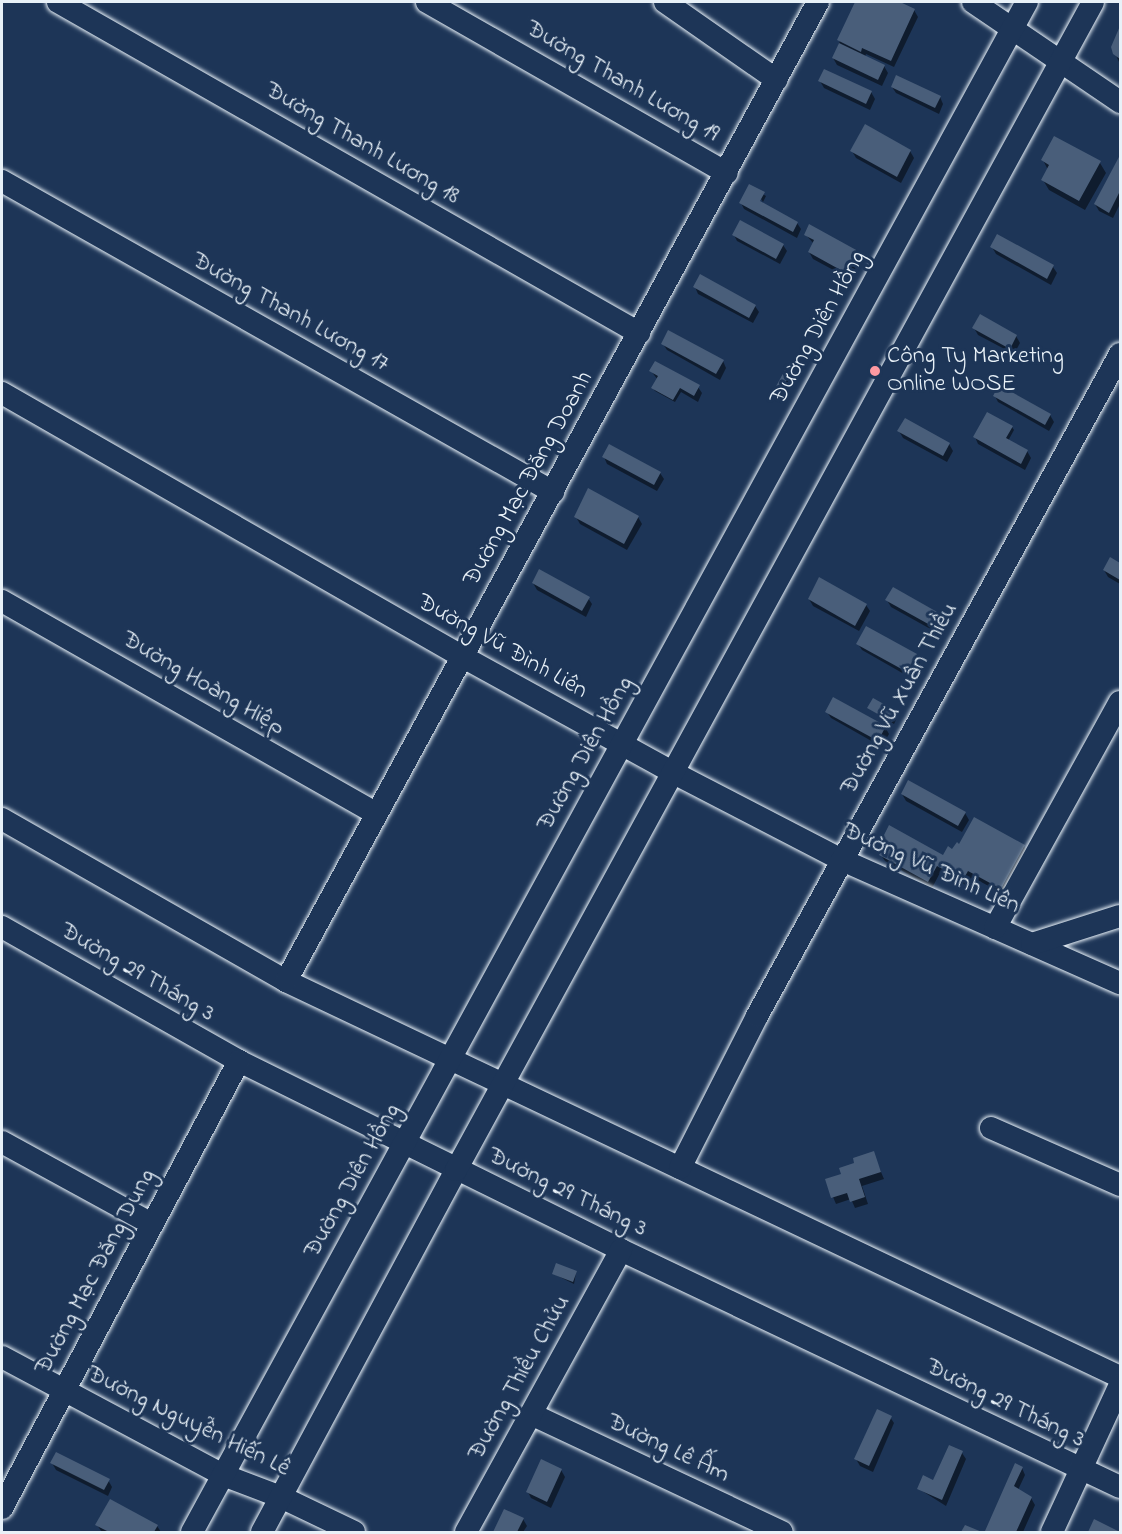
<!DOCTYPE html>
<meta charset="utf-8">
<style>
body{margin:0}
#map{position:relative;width:1122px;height:1534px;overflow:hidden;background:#1d3557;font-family:"Indie Flower",sans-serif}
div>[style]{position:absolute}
.shadow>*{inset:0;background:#0007}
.building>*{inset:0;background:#495e7a}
.roads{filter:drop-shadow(0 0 2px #e8f1f8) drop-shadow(0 0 2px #e8f1f8)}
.minor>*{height:22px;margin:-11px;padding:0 11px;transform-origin:11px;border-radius:11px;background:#1d3557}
.dots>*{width:16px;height:16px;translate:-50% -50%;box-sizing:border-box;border:3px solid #1d3557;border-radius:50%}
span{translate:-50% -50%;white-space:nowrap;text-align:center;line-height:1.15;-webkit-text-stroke:6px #1d3557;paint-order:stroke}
.street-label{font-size:24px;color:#e8f1f8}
.poi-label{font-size:24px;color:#e8f1f8}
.left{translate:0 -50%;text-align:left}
.frame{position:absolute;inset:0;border:3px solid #e8f1f8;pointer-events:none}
</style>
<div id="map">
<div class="shadow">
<div style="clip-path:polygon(856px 2px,897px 2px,914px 10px,918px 17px,894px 67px,866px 54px,865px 57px,884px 66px,888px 73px,882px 86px,837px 65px,833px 58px)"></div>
<div style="clip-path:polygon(1120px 32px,1120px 64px,1112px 47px)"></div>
<div style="clip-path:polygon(820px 81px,871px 92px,875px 99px,870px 110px,824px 88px)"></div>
<div style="clip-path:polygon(892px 87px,940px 97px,943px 104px,939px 114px,896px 93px)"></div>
<div style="clip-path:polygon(852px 151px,910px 151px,914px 158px,901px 183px,856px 158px)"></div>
<div style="clip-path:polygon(1120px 158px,1120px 204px,1113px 218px,1099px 211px,1095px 204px)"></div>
<div style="clip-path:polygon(1043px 160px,1100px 163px,1106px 173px,1085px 210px,1049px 190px,1043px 180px,1048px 170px)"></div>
<div style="clip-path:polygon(750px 186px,766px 196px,763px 202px,758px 194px,755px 195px,759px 203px,797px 223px,801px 229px,797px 238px,744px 209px,741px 203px)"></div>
<div style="clip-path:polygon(734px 235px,783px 245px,787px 251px,780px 264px,737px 241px)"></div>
<div style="clip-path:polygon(806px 235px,856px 252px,860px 259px,850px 279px,813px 259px,809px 252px,814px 244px)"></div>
<div style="clip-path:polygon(998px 236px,1053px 267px,1057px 273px,1051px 285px,996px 254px,992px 247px)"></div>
<div style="clip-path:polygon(695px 287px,755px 306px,759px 312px,753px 323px,698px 294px)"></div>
<div style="clip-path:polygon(974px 328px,1016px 336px,1020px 343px,1014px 354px,978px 335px)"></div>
<div style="clip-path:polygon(663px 344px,723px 361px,726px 368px,720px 380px,667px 350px)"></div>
<div style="clip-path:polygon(651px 371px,698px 387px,702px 393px,698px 402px,681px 392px,675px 402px,655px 391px,653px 388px,658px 380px)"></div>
<div style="clip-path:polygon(790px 373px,791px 376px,781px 395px,776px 390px)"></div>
<div style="clip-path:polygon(995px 396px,1050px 415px,1054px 422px,1049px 431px,998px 402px)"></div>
<div style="clip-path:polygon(1012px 427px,1014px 430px,1008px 441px,1027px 451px,1031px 458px,1025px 470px,978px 444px,975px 437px)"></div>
<div style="clip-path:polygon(899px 431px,949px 444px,953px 451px,947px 462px,903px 438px)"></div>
<div style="clip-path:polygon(604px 457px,660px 473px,664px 479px,657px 491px,607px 464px)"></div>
<div style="clip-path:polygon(576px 517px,638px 517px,642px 524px,627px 550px,580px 524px)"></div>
<div style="clip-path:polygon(1111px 559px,1120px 564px,1120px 584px,1108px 577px,1104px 570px)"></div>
<div style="clip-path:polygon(533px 583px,588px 598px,592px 604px,586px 617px,537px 590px)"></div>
<div style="clip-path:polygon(809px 599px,866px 605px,870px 611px,859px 631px,813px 606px)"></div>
<div style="clip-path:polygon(887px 600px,945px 618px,949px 624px,943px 636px,891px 607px)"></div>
<div style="clip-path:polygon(858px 644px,916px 655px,920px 662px,911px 678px,862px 650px)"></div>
<div style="clip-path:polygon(869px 708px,896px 713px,898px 716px,894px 724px)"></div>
<div style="clip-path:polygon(827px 712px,885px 727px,889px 734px,882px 747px,831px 718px)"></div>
<div style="clip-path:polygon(902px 794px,965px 813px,969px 820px,962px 832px,906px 801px)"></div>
<div style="clip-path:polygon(883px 839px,943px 857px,1024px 846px,1028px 853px,1005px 895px,972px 877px,967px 886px,941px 871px,932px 888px,885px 861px,881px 855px,887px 845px)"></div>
<div style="clip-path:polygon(873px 1153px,884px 1179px,862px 1186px,868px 1204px,855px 1208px,851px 1199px,836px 1204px,833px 1197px,843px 1175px)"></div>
<div style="clip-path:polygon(576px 1273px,574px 1284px,554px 1274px)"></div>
<div style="clip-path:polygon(890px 1417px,894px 1423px,873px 1472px,860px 1466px,856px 1459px)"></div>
<div style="clip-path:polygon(950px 1447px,962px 1453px,966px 1459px,946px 1506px,919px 1489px,934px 1482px)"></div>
<div style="clip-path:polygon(52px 1463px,108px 1480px,112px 1487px,108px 1496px,56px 1470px)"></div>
<div style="clip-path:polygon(1022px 1468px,1025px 1475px,1018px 1490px,1031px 1498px,1035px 1505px,1023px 1532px,988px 1532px)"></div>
<div style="clip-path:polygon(561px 1470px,565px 1477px,551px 1508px,531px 1498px,528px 1492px)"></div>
<div style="clip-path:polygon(505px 1511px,523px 1519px,527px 1526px,523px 1532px,495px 1532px)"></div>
<div style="clip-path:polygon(97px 1525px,157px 1526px,161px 1532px,102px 1532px)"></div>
</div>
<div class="building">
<div style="clip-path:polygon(855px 2px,900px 2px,915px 9px,891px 61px,862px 48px,861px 52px,837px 40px)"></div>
<div style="clip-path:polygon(1120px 26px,1120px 59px,1113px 54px,1111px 47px)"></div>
<div style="clip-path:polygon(839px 43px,885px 65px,878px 80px,832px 58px)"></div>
<div style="clip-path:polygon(824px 69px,872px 91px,866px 104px,818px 81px)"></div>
<div style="clip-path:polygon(896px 75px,941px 96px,935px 108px,891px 87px)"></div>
<div style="clip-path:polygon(865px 124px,911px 150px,897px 177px,850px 151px)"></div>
<div style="clip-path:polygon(1054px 136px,1101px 161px,1079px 201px,1041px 180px,1049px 165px,1041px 160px)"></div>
<div style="clip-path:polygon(1120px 155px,1120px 191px,1109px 213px,1094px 204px)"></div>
<div style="clip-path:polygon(749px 184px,765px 192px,760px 201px,798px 222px,793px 232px,739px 203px)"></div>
<div style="clip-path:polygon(740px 220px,784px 244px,776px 259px,732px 235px)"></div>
<div style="clip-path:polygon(809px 224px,858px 251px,846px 273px,808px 252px,814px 240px,804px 235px)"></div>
<div style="clip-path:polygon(997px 234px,1054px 265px,1047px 279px,990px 247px)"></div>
<div style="clip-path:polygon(700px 274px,756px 305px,749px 318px,693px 287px)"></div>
<div style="clip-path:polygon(980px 314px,1017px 335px,1010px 349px,972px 328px)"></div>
<div style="clip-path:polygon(668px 330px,724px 360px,716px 374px,661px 344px)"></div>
<div style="clip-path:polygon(655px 361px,700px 385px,694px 396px,680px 388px,673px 400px,651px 388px,658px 376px,649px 371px)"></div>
<div style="clip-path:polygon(785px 370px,791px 372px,780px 393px,774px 390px)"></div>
<div style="clip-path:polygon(999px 385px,1051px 414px,1045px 425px,993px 396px)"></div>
<div style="clip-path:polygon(987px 412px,1013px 426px,1006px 438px,1028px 450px,1021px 464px,973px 437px)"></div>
<div style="clip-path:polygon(905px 418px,950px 443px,943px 456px,897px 431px)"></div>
<div style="clip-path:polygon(609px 444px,661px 472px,654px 485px,602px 457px)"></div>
<div style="clip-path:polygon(588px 488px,639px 516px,624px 544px,574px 517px)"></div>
<div style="clip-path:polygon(1110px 557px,1120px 563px,1120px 580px,1103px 570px)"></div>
<div style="clip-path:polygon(539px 569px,590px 597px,582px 611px,532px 583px)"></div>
<div style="clip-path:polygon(819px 577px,867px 604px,855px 626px,808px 599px)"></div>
<div style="clip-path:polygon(893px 587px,946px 617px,939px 630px,885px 600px)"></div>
<div style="clip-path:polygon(866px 626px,917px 654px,907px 672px,856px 644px)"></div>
<div style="clip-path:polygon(833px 697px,886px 726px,878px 741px,825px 712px)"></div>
<div style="clip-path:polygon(873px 698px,898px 712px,892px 722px,867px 708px)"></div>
<div style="clip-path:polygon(908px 780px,966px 812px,958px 826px,901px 794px)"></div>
<div style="clip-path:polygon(974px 817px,1025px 845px,1001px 889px,968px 871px,963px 880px,937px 866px,928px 882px,879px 855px,887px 842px,882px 839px,889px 825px,943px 855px,948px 846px,952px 849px,957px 842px,959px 844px)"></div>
<div style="clip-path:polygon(874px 1151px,881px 1172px,859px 1179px,865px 1197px,850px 1202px,847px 1193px,831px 1198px,825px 1179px,841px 1174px,839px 1168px,854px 1163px,853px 1158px)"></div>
<div style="clip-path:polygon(556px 1263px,577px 1271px,573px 1282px,552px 1274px)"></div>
<div style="clip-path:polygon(877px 1409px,892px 1416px,869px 1466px,854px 1459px)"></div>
<div style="clip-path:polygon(949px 1445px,963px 1451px,942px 1500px,917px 1489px,923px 1475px,933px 1480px)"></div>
<div style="clip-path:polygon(56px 1452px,110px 1479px,104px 1490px,50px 1463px)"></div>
<div style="clip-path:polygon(541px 1459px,562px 1469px,547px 1502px,526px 1492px)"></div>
<div style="clip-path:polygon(1015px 1463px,1023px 1467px,1014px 1486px,1032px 1497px,1016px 1532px,989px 1532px,985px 1531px)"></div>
<div style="clip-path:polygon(110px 1499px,158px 1525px,154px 1532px,109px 1532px,95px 1525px)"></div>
<div style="clip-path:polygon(504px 1509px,524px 1518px,517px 1532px,493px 1532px)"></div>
<div style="clip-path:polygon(1094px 1519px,1120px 1532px,1088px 1532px)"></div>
<div style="clip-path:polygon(965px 1525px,982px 1532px,961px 1532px)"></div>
</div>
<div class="roads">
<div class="minor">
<div style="left:58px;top:2px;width:669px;rotate:29.67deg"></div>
<div style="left:427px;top:2px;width:345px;rotate:29.7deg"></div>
<div style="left:665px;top:2px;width:136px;rotate:34.9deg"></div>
<div style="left:973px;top:2px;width:178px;rotate:34.2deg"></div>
<div style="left:2px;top:181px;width:633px;rotate:29.44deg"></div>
<div style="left:2px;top:393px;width:531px;rotate:29.8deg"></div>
<div style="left:463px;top:657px;width:241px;rotate:28.8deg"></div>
<div style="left:674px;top:773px;width:189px;rotate:27.4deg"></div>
<div style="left:842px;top:860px;width:304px;rotate:23.9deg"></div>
<div style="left:2px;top:601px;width:431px;rotate:29.6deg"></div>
<div style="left:2px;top:819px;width:327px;rotate:29.7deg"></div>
<div style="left:286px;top:981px;width:923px;rotate:25.4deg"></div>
<div style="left:2px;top:927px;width:272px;rotate:29.5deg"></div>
<div style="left:239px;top:1061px;width:426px;rotate:26.3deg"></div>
<div style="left:621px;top:1250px;width:552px;rotate:25.41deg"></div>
<div style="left:995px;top:928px;width:258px;rotate:-61.1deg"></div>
<div style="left:1032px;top:944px;width:92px;rotate:-17.7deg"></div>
<div style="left:286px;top:981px;width:1114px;rotate:-61.48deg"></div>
<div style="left:991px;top:1128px;width:141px;rotate:23.8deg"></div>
<div style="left:2px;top:1142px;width:171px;rotate:28.7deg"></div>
<div style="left:680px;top:1168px;width:170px;rotate:-63.1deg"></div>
<div style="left:757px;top:1016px;width:755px;rotate:-61.26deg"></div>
<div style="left:2px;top:1357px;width:251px;rotate:28.1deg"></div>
<div style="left:223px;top:1475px;width:62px;rotate:20.8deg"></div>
<div style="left:281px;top:1497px;width:81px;rotate:25.6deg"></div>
<div style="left:531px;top:1414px;width:277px;rotate:25.2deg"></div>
<div style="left:2px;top:1508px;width:506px;rotate:-62.07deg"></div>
<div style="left:192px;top:1532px;width:1743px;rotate:-61.38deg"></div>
<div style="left:262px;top:1532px;width:411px;rotate:-61.8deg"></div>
<div style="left:456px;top:1170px;width:1330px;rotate:-61.39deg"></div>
<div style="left:466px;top:1532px;width:322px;rotate:-61.2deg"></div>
<div style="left:1052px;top:1532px;width:162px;rotate:-65.2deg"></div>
</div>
</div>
<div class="dots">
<div style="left:875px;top:371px;background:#ff9aa2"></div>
</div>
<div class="street-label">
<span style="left:622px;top:82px;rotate:30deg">Đường Thanh Lương 19</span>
<span style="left:362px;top:144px;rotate:30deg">Đường Thanh Lương 18</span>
<span style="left:290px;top:313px;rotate:29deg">Đường Thanh Lương 17</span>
<span style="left:819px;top:328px;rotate:-61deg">Đường Diên Hồng</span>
<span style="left:529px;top:479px;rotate:-61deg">Đường Mạc Đăng Doanh</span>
<span style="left:502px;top:647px;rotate:29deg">Đường Vũ Đình Liên</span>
<span style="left:203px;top:684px;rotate:30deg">Đường Hoàng Hiệp</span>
<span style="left:900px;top:699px;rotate:-61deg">Đường Vũ Xuân Thiều</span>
<span style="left:586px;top:754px;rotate:-61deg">Đường Diên Hồng</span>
<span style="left:931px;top:869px;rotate:24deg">Đường Vũ Đình Liên</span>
<span style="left:137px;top:973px;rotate:30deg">Đường 29 Tháng 3</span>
<span style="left:353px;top:1181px;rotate:-61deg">Đường Diên Hồng</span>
<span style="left:567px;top:1193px;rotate:26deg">Đường 29 Tháng 3</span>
<span style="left:96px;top:1272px;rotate:-62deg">Đường Mạc Đăng Dung</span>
<span style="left:520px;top:1378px;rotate:-61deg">Đường Thiều Chửu</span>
<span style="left:1005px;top:1404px;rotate:26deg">Đường 29 Tháng 3</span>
<span style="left:188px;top:1422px;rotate:26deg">Đường Nguyễn Hiến Lê</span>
<span style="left:668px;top:1449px;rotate:25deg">Đường Lê Ấm</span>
</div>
<div class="poi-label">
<span class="left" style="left:887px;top:371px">Công Ty Marketing<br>Online WOSE</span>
</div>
<div class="frame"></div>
</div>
